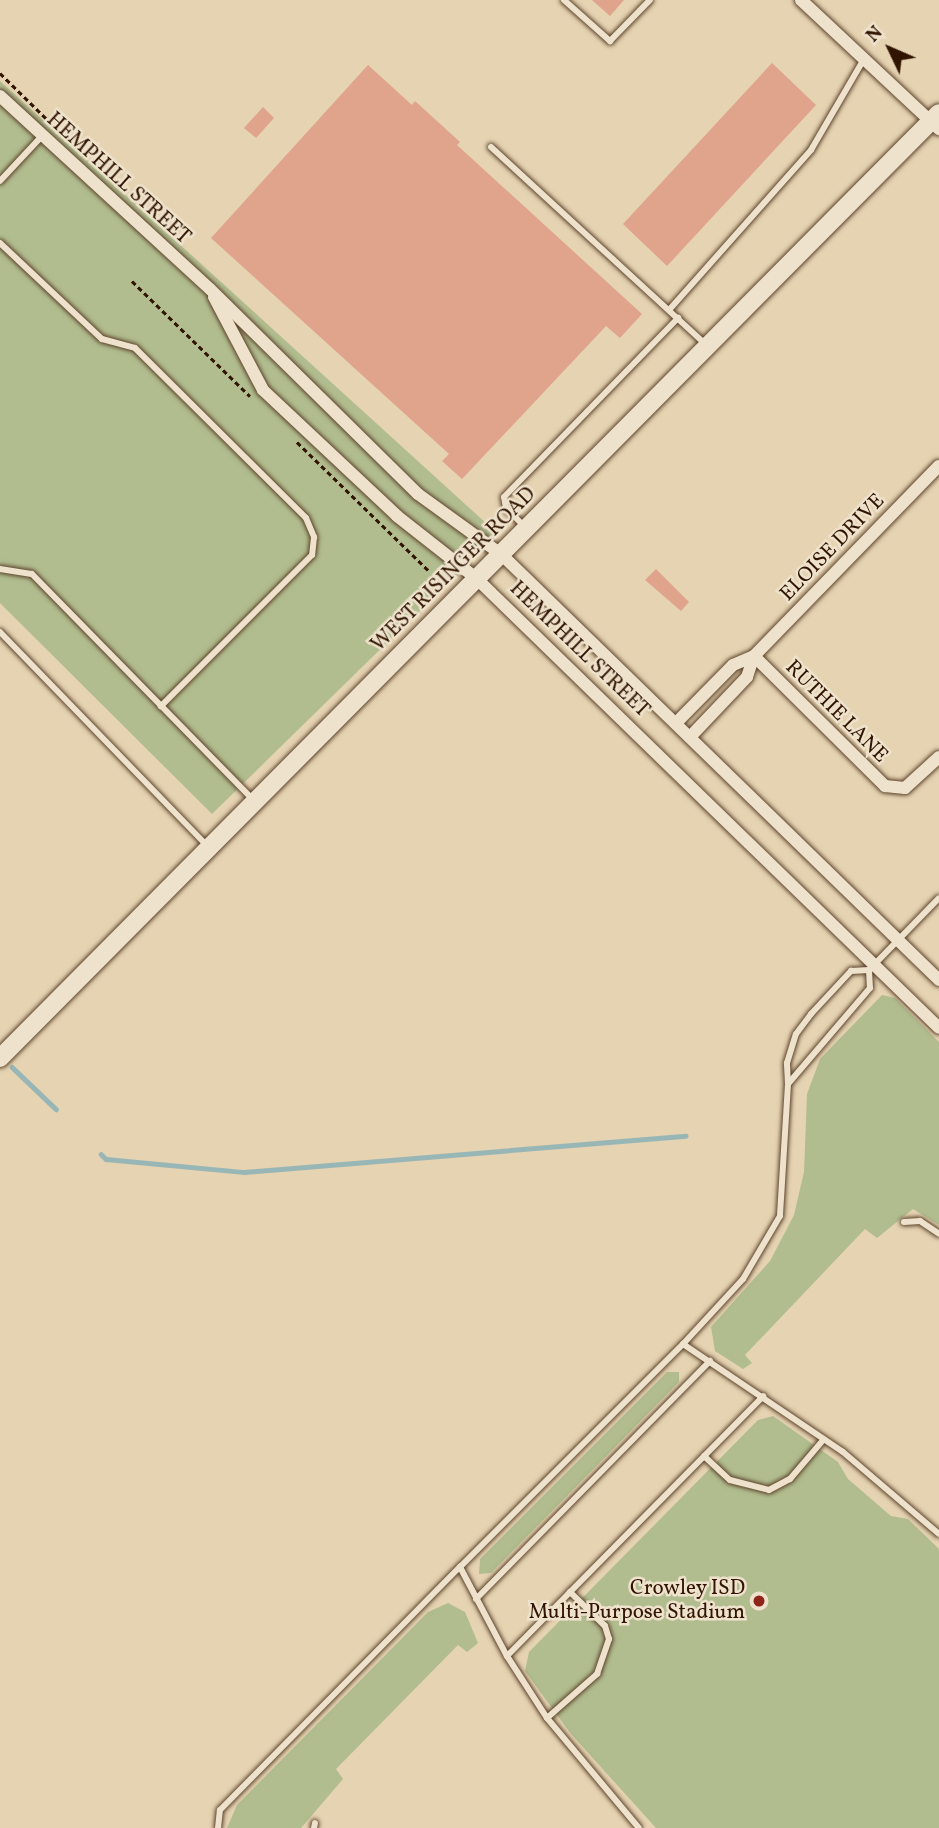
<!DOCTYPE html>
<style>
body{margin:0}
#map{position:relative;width:939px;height:1828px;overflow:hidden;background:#e5d3b2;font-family:Vollkorn,serif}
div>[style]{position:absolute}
.green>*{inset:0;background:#b1bd8f}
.stream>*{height:4.5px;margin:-2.25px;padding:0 2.25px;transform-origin:2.25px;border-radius:2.25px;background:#99b6b6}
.building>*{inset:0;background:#e0a38c}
.path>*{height:2.5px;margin-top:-1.25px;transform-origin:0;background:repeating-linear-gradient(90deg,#311500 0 5px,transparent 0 8.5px)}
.roads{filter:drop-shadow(0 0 2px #5e442c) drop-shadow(0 0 2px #5e442c)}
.lane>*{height:6px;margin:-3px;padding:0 3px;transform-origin:3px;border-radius:3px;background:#eee2cd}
.street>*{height:12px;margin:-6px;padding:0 6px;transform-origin:6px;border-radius:6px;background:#eee2cd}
.secondary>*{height:18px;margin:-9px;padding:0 9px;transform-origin:9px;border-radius:9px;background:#eee2cd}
.dots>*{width:19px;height:19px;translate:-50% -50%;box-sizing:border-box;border:4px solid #eee2cd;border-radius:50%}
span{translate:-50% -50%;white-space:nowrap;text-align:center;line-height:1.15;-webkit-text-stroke:5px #eee2cd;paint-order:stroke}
.street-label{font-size:21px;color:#311500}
.poi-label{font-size:21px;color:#311500}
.right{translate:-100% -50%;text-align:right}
.north{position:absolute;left:855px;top:14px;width:70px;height:70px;-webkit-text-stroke:5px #eee2cd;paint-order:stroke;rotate:314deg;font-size:19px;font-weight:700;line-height:28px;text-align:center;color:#311500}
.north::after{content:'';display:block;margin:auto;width:24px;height:32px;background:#311500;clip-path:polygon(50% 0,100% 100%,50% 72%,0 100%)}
</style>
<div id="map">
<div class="green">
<div style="clip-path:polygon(0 81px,498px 534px,212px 814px,0 603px)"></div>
<div style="clip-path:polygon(882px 995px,895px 998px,939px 1042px,939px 1225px,913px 1209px,877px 1238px,865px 1229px,745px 1355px,752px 1363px,743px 1369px,715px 1351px,711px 1327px,770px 1261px,794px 1215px,804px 1172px,807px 1094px,820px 1059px)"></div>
<div style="clip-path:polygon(667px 1372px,679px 1372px,679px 1382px,491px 1573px,479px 1574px,480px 1559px)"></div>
<div style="clip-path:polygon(773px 1416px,838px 1462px,848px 1479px,891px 1516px,908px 1519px,939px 1549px,939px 1828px,656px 1828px,571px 1734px,525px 1671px,529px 1652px,758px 1420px)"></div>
<div style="clip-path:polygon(448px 1603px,465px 1612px,478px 1643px,467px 1652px,458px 1645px,336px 1769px,343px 1779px,301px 1828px,227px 1828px,237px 1805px,428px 1612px)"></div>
</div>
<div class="stream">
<div style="left:12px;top:1067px;width:61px;rotate:43.7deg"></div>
<div style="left:101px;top:1154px;width:7px;rotate:45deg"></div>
<div style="left:106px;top:1159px;width:139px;rotate:5.4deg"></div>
<div style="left:244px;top:1172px;width:443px;rotate:-4.7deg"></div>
</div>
<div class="building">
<div style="clip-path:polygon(592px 0,624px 0,610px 16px)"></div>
<div style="clip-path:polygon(772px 63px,816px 105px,667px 266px,623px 224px)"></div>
<div style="clip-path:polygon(368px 65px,412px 105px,415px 101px,460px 142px,457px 145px,642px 314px,620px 338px,606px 326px,462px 479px,442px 461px,449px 454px,211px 238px)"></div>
<div style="clip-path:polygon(263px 107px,274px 118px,256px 138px,244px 128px)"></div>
<div style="clip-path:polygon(656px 569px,689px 602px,681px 611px,645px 580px)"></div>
</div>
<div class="path">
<div style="left:0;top:73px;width:77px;rotate:44.5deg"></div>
<div style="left:132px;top:281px;width:165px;rotate:44.3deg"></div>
<div style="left:297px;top:442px;width:186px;rotate:44.3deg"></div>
</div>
<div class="roads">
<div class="lane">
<div style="left:564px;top:0;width:62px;rotate:41.7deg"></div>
<div style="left:610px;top:41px;width:57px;rotate:-45.7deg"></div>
<div style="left:491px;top:147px;width:292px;rotate:42.6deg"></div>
<div style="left:0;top:181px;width:62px;rotate:-47deg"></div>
<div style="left:0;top:243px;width:140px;rotate:43.3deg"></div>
<div style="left:102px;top:339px;width:34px;rotate:15deg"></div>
<div style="left:135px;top:348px;width:241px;rotate:44.8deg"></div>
<div style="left:306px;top:518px;width:21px;rotate:67deg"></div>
<div style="left:314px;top:537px;width:18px;rotate:96deg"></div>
<div style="left:312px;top:555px;width:214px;rotate:135deg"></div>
<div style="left:669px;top:310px;width:214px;rotate:-48.4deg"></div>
<div style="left:811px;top:150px;width:105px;rotate:-59.8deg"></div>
<div style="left:525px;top:527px;width:27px;rotate:-135deg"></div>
<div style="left:506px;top:508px;width:11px;rotate:-100deg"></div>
<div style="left:504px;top:497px;width:250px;rotate:-45.8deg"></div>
<div style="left:0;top:569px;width:32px;rotate:9deg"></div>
<div style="left:32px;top:574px;width:318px;rotate:45.6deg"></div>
<div style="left:0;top:632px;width:299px;rotate:45.9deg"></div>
<div style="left:869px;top:970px;width:18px;rotate:87deg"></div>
<div style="left:870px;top:988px;width:126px;rotate:130.5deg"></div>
<div style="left:788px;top:1084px;width:21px;rotate:-93deg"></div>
<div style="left:787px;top:1063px;width:30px;rotate:-73deg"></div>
<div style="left:796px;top:1034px;width:25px;rotate:-53deg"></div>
<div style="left:811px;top:1014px;width:59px;rotate:-47.1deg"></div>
<div style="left:851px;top:971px;width:18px;rotate:-3deg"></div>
<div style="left:869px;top:970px;width:100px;rotate:-45.8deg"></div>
<div style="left:788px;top:1084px;width:132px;rotate:93.5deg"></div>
<div style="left:780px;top:1216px;width:73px;rotate:120.4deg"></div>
<div style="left:743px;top:1279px;width:88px;rotate:132.7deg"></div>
<div style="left:683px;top:1344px;width:193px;rotate:34deg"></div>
<div style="left:843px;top:1452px;width:126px;rotate:40.5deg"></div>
<div style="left:904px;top:1222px;width:16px;rotate:-4deg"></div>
<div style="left:920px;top:1221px;width:23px;rotate:34deg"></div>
<div style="left:683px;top:1344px;width:315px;rotate:135deg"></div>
<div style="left:460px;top:1567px;width:101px;rotate:62.2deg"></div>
<div style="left:507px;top:1656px;width:365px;rotate:-45.4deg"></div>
<div style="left:704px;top:1456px;width:35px;rotate:43deg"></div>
<div style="left:730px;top:1480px;width:40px;rotate:14.4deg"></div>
<div style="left:769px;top:1490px;width:24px;rotate:-28deg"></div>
<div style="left:790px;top:1479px;width:52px;rotate:-49.6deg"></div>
<div style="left:476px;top:1599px;width:334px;rotate:-45.5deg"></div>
<div style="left:507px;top:1656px;width:74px;rotate:57.2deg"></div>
<div style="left:547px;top:1718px;width:67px;rotate:-41.3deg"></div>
<div style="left:597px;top:1674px;width:37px;rotate:-71deg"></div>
<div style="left:609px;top:1639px;width:14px;rotate:-107deg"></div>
<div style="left:605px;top:1626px;width:49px;rotate:-135.8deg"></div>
<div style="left:547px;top:1718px;width:143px;rotate:50.1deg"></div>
<div style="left:218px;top:1828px;width:18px;rotate:-84deg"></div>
<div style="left:220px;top:1810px;width:342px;rotate:-45.4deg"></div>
<div style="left:314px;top:1828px;width:5px;rotate:-79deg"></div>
</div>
<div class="street">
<div style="left:801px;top:0;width:189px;rotate:43.1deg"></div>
<div style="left:0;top:96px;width:285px;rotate:42.6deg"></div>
<div style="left:210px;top:289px;width:292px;rotate:44.6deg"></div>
<div style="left:418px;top:494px;width:102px;rotate:35.9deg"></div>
<div style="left:501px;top:554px;width:611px;rotate:44.2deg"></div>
<div style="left:214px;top:297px;width:105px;rotate:62.2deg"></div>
<div style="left:263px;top:390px;width:184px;rotate:43.2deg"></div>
<div style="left:397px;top:516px;width:102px;rotate:38.2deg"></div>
<div style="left:477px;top:579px;width:644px;rotate:44.18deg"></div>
<div style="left:754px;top:656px;width:185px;rotate:44.8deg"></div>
<div style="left:885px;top:786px;width:20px;rotate:6deg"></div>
<div style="left:905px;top:788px;width:46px;rotate:-42.4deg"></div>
<div style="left:676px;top:723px;width:81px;rotate:-45.5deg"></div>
<div style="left:733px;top:665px;width:23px;rotate:-23deg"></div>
<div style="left:754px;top:656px;width:265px;rotate:-45.8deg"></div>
<div style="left:690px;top:737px;width:83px;rotate:-46.5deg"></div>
<div style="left:747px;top:677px;width:22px;rotate:-72deg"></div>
</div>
<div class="secondary">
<div style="left:0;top:1058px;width:1332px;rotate:-45.18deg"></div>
</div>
</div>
<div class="dots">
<div style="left:759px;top:1601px;background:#8f2418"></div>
</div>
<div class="street-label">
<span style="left:118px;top:179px;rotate:42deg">HEMPHILL STREET</span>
<span style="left:833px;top:548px;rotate:-46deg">ELOISE DRIVE</span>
<span style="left:454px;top:570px;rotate:-45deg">WEST RISINGER ROAD</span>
<span style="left:579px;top:650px;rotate:44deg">HEMPHILL STREET</span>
<span style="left:836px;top:712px;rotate:45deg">RUTHIE LANE</span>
</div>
<div class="poi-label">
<span class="right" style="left:745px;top:1601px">Crowley ISD<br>Multi-Purpose Stadium</span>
</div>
<div class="north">N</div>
</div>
